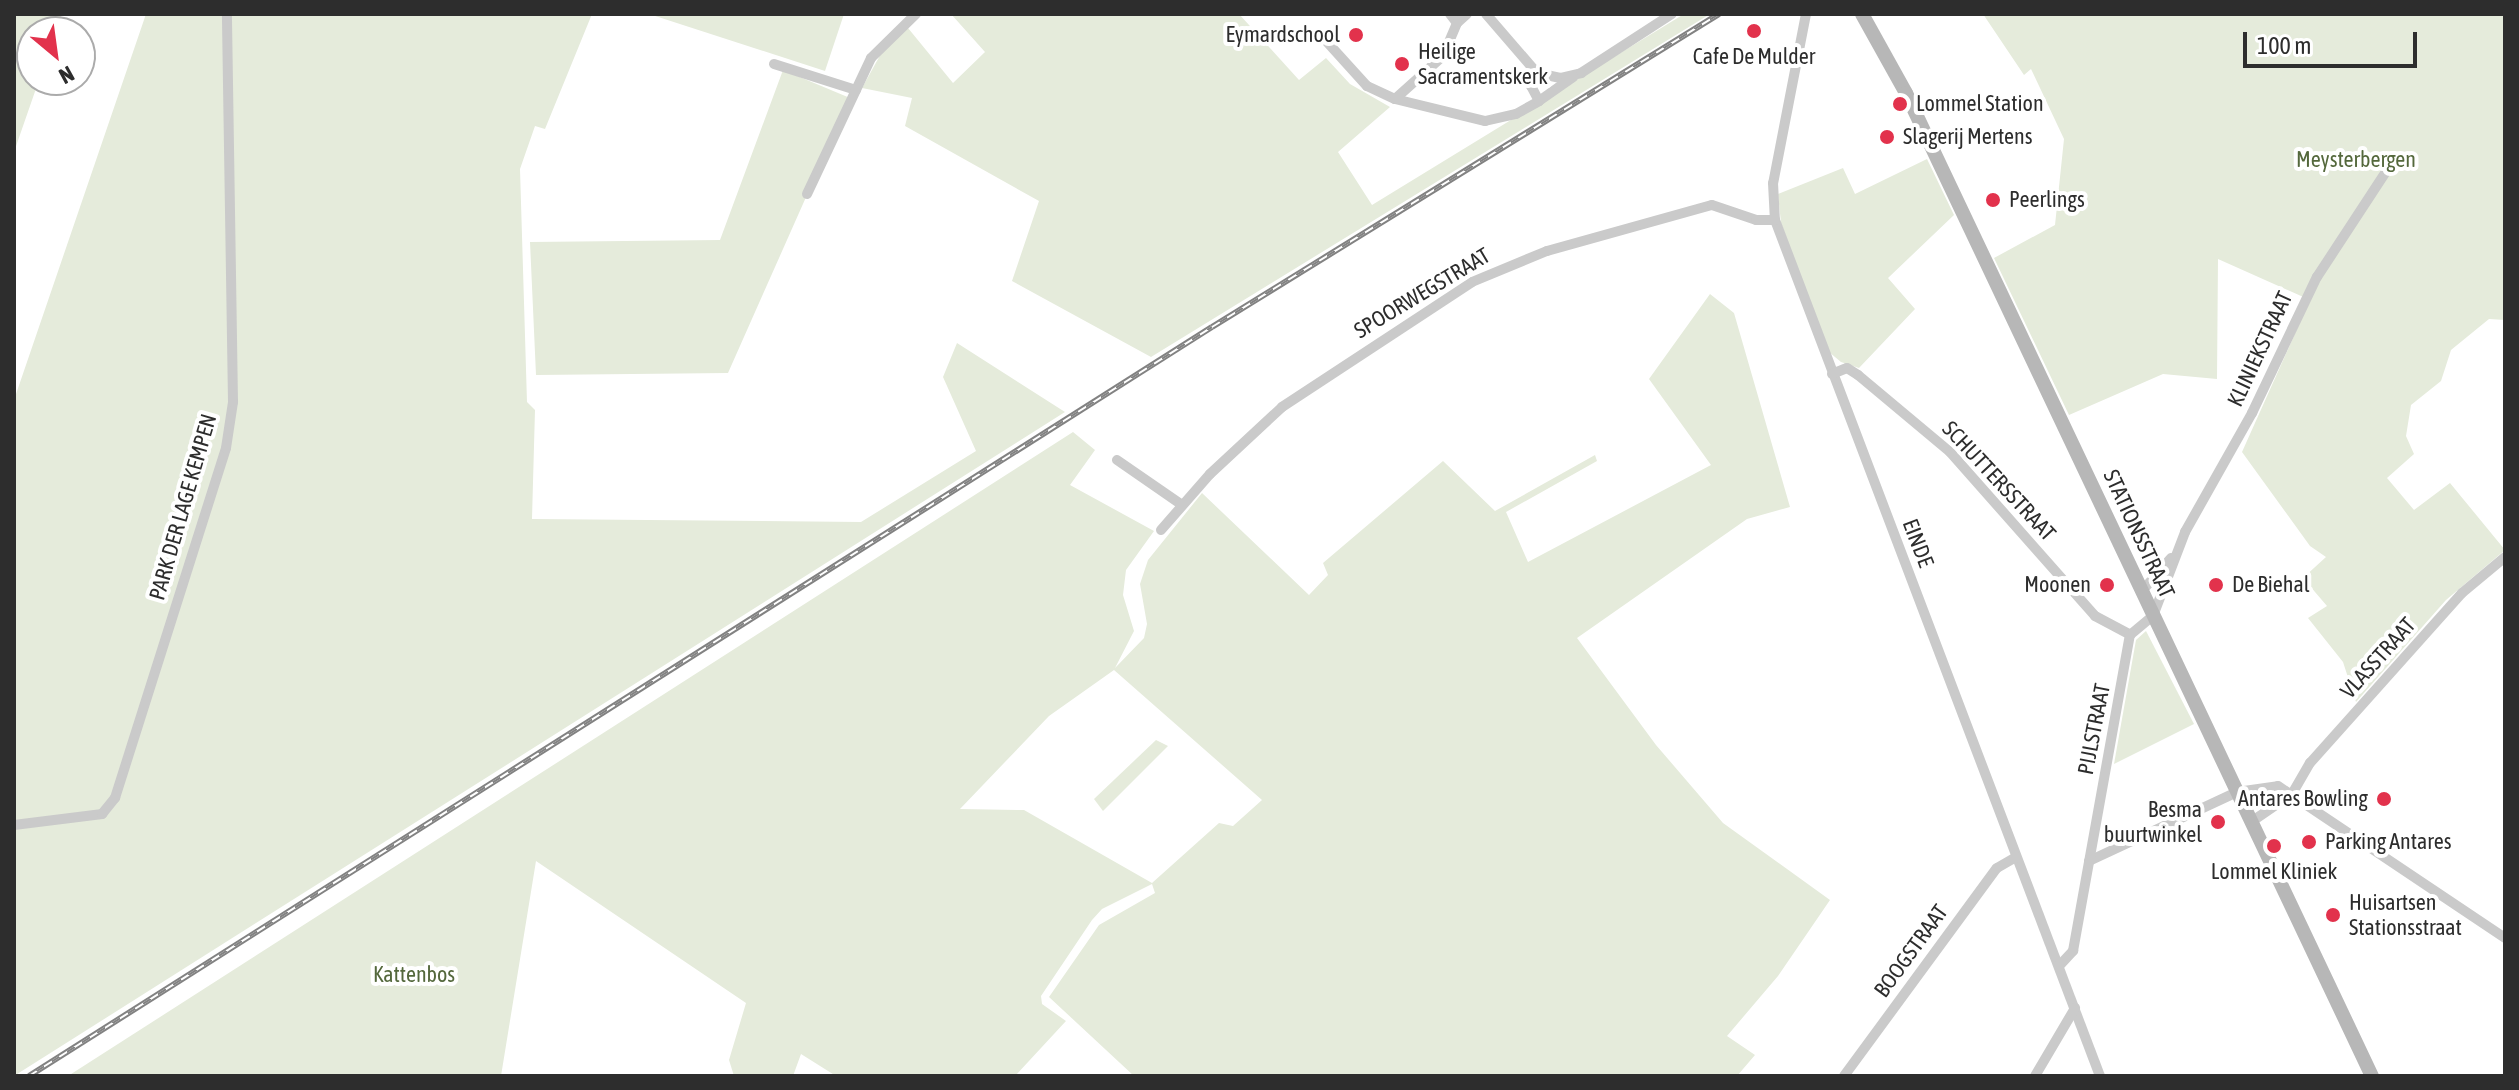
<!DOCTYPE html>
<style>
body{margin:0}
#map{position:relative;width:2519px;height:1090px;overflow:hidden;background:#fff;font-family:"Asap Condensed",sans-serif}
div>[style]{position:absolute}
.green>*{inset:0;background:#e5ebdb}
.minor>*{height:10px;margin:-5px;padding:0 5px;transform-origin:5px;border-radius:5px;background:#cacaca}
.secondary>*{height:14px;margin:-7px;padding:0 7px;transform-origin:7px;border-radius:7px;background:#b7b7b7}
.rail>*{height:6px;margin-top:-3px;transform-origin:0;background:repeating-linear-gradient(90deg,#fff 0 9px,#828282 0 18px);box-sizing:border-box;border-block:2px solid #828282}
.dots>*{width:22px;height:22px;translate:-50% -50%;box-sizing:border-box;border:4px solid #fff;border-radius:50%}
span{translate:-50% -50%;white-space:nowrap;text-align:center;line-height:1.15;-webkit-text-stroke:8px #fff;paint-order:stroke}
.poi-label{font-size:22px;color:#2d2d2d}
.right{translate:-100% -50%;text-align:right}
.left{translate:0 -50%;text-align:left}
.park-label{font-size:22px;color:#54683c}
.street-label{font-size:22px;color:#2d2d2d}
.frame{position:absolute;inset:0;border:16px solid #2d2d2d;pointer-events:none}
.north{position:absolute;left:16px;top:16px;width:80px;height:80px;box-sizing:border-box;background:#fff;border:2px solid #ababab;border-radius:50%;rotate:151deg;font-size:22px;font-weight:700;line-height:32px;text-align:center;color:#2d2d2d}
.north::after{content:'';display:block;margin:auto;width:28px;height:36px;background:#e2324c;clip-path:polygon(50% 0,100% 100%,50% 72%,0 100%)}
.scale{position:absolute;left:2243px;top:32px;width:174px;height:36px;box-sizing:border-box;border:4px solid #2d2d2d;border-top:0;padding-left:10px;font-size:24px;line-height:28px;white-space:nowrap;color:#2d2d2d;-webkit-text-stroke:6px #fff;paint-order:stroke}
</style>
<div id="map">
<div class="green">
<div style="clip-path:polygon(16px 14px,62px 14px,56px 32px,32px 32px,32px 80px,39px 80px,14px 152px)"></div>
<div style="clip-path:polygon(146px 14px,592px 14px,545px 129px,535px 126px,520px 169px,527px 402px,535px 410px,532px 519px,861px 522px,976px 451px,943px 377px,957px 343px,1065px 412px,14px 1076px,14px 400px)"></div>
<div style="clip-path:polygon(649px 14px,844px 14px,825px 71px)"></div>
<div style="clip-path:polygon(951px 14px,1239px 14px,1299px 80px,1326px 58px,1350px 84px,1390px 107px,1338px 152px,1372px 205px,1684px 14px,1710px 14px,1151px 357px,1012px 281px,1039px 201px,905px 126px,912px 98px,862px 88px,883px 50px,908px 28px,953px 83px,985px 52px)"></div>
<div style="clip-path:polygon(1983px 14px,2505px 14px,2505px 320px,2489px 319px,2451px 350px,2441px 381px,2411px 405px,2406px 436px,2414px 454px,2387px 478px,2414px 510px,2450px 483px,2505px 550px,2446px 600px,2356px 702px,2343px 662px,2308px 618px,2327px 606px,2303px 578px,2326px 557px,2310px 546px,2242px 452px,2310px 300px,2218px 259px,2217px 379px,2163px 374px,2069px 415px,1994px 258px,2055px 225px,2064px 139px,2031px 69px,2024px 75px)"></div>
<div style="clip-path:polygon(783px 70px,850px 98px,728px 373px,536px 375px,530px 242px,720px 240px)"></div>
<div style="clip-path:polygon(1927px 159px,1954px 215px,1888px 278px,1915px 309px,1859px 368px,1841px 362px,1829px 352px,1781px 223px,1778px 194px,1843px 168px,1855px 194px)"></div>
<div style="clip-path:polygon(evenodd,1710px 294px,1734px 313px,1790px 507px,1747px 519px,1577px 638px,1656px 745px,1723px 823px,1830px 900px,1778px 976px,1727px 1036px,1755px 1055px,1737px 1076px,1134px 1076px,1049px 997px,1099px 925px,1155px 893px,1152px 884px,1102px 909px,1092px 920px,1041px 996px,1042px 1004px,1066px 1021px,1015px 1076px,836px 1076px,801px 1054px,793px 1076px,734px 1076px,729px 1060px,746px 1003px,536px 861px,501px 1076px,68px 1076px,1073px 432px,1095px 450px,1070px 485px,1154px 531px,1126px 570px,1123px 595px,1134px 631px,1115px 668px,1144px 638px,1147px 624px,1140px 584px,1148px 560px,1202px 493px,1309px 595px,1328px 575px,1323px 563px,1443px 461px,1495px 511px,1595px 455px,1597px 461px,1506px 512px,1528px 562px,1711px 465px,1649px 379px,1710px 294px,1114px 670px,1262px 800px,1233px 826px,1219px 823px,1152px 883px,1024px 810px,960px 809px,1049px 716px,1114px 670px)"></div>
<div style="clip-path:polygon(2146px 631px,2194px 724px,2114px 764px,2136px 640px)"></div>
<div style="clip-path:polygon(1156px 740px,1168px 746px,1103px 811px,1094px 799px)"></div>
</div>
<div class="minor">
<div style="left:1450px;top:14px;width:11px;rotate:52deg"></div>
<div style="left:1457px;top:23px;width:13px;rotate:-42deg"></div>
<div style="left:1486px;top:14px;width:78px;rotate:49.2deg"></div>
<div style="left:1537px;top:73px;width:24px;rotate:12deg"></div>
<div style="left:1560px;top:78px;width:22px;rotate:-13deg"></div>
<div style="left:1581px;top:73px;width:108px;rotate:-33deg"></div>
<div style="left:1806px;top:14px;width:172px;rotate:101deg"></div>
<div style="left:1773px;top:183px;width:37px;rotate:87deg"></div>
<div style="left:1775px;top:220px;width:916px;rotate:69.21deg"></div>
<div style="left:1318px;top:32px;width:73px;rotate:47.8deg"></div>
<div style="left:1367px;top:86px;width:31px;rotate:25deg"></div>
<div style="left:1395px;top:99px;width:93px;rotate:13.7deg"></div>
<div style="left:1485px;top:121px;width:32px;rotate:-13deg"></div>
<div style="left:1516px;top:114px;width:26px;rotate:-29deg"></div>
<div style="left:1539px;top:101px;width:17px;rotate:-118deg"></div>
<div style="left:1531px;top:86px;width:14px;rotate:-65deg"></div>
<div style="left:774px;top:64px;width:86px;rotate:17.6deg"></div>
<div style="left:1395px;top:99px;width:64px;rotate:-41.9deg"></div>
<div style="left:1443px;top:56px;width:36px;rotate:-67deg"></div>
<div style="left:1539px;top:101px;width:42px;rotate:-35.2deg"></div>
<div style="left:807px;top:194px;width:150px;rotate:-64.8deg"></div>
<div style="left:871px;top:58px;width:63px;rotate:-44.4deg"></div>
<div style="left:1832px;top:374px;width:16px;rotate:-22deg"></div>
<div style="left:1847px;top:368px;width:13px;rotate:32deg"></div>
<div style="left:1858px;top:375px;width:120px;rotate:39.9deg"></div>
<div style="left:1950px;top:452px;width:219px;rotate:48.5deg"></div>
<div style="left:2095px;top:616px;width:40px;rotate:28deg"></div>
<div style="left:1117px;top:460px;width:79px;rotate:34.7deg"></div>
<div style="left:1161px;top:530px;width:74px;rotate:-48.8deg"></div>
<div style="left:1210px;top:474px;width:98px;rotate:-42.9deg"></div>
<div style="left:1282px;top:407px;width:227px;rotate:-33.3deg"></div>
<div style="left:1472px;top:282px;width:81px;rotate:-22.5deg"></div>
<div style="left:1547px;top:251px;width:171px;rotate:-15.6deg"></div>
<div style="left:1712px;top:205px;width:46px;rotate:18.8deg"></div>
<div style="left:1756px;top:220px;width:19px"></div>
<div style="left:2142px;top:591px;width:44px;rotate:-48.7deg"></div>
<div style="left:2292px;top:794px;width:36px;rotate:-60deg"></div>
<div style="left:2310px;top:763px;width:228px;rotate:-48.2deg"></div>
<div style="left:2462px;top:593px;width:56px;rotate:-39.9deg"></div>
<div style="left:2251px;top:822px;width:50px;rotate:-34.3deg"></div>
<div style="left:14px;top:825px;width:89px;rotate:-7.1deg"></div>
<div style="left:102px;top:814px;width:21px;rotate:-51deg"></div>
<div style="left:115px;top:798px;width:367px;rotate:-72.4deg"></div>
<div style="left:226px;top:448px;width:47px;rotate:-81.3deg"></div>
<div style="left:233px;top:402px;width:388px;rotate:-90.9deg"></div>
<div style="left:2089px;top:861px;width:163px;rotate:-25deg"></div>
<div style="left:2237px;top:792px;width:41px;rotate:-8.3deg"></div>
<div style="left:2278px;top:786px;width:273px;rotate:33.8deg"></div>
<div style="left:2059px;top:966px;width:21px;rotate:-47deg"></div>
<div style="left:2073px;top:951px;width:321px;rotate:-79.8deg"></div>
<div style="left:2130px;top:635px;width:30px;rotate:-40deg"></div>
<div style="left:2153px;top:616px;width:90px;rotate:-69.1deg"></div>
<div style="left:2185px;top:532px;width:137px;rotate:-60.6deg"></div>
<div style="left:2252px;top:413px;width:151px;rotate:-64.5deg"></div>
<div style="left:2317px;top:277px;width:128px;rotate:-56.8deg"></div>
<div style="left:1844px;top:1076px;width:258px;rotate:-53.7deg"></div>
<div style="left:1997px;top:868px;width:22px;rotate:-30deg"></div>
<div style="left:2035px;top:1076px;width:79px;rotate:-59.5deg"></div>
</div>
<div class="secondary">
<div style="left:1862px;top:14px;width:90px;rotate:60.9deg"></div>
<div style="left:1906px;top:93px;width:1088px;rotate:64.64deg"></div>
</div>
<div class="rail">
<div style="left:29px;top:1076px;width:1400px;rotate:-32.34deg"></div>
<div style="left:1212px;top:327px;width:596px;rotate:-31.69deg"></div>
</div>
<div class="dots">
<div style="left:1754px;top:31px;background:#e2324c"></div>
<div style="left:1356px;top:35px;background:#e2324c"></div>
<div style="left:1402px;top:64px;background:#e2324c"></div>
<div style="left:1900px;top:104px;background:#e2324c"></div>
<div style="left:1887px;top:137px;background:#e2324c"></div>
<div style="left:1993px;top:200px;background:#e2324c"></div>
<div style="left:2107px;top:585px;background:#e2324c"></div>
<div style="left:2216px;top:585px;background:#e2324c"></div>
<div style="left:2384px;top:799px;background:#e2324c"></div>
<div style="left:2218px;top:822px;background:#e2324c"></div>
<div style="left:2309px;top:842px;background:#e2324c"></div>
<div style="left:2274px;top:846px;background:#e2324c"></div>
<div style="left:2333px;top:915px;background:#e2324c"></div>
</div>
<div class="poi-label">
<span class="right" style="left:1340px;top:35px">Eymardschool</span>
<span class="left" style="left:1418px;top:64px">Heilige<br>Sacramentskerk</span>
<span style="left:1754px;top:57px">Cafe De Mulder</span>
<span class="left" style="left:1916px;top:104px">Lommel Station</span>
<span class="left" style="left:1903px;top:137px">Slagerij Mertens</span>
<span class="left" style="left:2009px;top:200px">Peerlings</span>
<span class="right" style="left:2091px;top:585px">Moonen</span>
<span class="left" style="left:2232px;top:585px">De Biehal</span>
<span class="right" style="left:2368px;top:799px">Antares Bowling</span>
<span class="right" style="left:2202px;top:822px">Besma<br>buurtwinkel</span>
<span class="left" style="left:2325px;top:842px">Parking Antares</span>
<span style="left:2274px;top:872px">Lommel Kliniek</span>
<span class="left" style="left:2349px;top:915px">Huisartsen<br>Stationsstraat</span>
</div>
<div class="park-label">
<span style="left:2356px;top:160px">Meysterbergen</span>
<span style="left:414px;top:975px">Kattenbos</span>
</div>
<div class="street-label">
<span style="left:1422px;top:293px;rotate:-31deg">SPOORWEGSTRAAT</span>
<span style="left:2260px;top:349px;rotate:-65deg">KLINIEKSTRAAT</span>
<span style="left:1999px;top:481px;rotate:47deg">SCHUTTERSSTRAAT</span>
<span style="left:183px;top:507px;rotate:-74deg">PARK DER LAGE KEMPEN</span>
<span style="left:2139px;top:534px;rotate:65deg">STATIONSSTRAAT</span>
<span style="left:1918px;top:543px;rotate:69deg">EINDE</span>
<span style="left:2378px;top:658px;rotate:-48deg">VLASSTRAAT</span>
<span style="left:2094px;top:729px;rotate:-79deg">PIJLSTRAAT</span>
<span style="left:1911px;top:951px;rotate:-54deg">BOOGSTRAAT</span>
</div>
<div class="frame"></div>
<div class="north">N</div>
<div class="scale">100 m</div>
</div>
